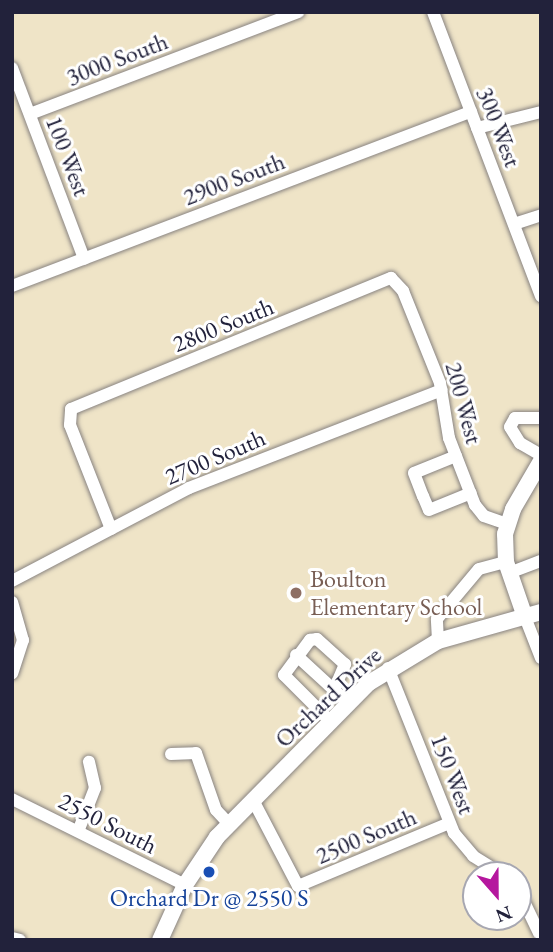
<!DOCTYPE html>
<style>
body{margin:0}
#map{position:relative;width:553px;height:952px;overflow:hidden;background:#efe4c7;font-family:"EB Garamond",serif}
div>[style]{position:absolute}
.roads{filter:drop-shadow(0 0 2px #888381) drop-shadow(0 0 2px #888381)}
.minor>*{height:12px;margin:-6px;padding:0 6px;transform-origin:6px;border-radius:6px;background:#fff}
.major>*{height:16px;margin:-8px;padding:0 8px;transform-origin:8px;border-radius:8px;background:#fff}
.dots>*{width:19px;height:19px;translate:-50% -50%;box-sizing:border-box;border:4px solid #fff;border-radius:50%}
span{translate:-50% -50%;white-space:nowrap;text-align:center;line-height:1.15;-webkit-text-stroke:6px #fff;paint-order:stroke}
.street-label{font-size:24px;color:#22223b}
.education-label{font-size:24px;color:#785e54}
.left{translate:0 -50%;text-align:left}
.transit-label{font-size:24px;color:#164399}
.frame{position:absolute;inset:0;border:14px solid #22223b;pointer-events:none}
.north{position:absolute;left:462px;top:861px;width:70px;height:70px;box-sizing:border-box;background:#fff;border:2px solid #a7a7b1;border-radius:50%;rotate:159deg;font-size:19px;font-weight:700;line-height:28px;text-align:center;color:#22223b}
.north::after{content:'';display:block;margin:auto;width:24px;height:32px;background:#b5179e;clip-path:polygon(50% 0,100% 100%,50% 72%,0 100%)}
</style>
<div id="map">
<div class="roads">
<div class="minor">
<div style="left:433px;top:12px;width:304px;rotate:69.2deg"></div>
<div style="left:12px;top:68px;width:204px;rotate:69.3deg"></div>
<div style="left:30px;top:114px;width:287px;rotate:-20.8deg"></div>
<div style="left:477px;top:128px;width:66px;rotate:-14deg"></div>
<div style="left:514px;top:224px;width:28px;rotate:-18deg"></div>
<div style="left:12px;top:286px;width:491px;rotate:-20.8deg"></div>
<div style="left:541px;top:418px;width:26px;rotate:180deg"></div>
<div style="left:515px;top:418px;width:10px;rotate:119deg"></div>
<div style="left:510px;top:427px;width:19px;rotate:58deg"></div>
<div style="left:520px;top:443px;width:24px;rotate:30deg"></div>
<div style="left:456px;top:456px;width:45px;rotate:158deg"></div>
<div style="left:414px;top:473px;width:25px;rotate:69deg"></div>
<div style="left:423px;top:496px;width:15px;rotate:67deg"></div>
<div style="left:429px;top:510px;width:45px;rotate:-22deg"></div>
<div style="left:111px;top:529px;width:112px;rotate:-111.5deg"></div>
<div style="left:70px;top:425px;width:16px;rotate:-86deg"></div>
<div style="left:71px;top:409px;width:346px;rotate:-22.3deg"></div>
<div style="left:391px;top:278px;width:18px;rotate:47deg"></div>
<div style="left:403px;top:291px;width:99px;rotate:68.1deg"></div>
<div style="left:440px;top:383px;width:56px;rotate:80.7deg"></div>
<div style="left:449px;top:438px;width:72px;rotate:68.8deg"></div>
<div style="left:475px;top:505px;width:14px;rotate:51deg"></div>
<div style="left:484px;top:516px;width:24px;rotate:19deg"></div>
<div style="left:509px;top:573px;width:34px;rotate:-21deg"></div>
<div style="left:12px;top:581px;width:200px;rotate:-27.7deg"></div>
<div style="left:189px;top:488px;width:271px;rotate:-21.2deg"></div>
<div style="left:12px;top:602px;width:40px;rotate:74deg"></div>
<div style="left:23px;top:640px;width:35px;rotate:108deg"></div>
<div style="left:525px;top:617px;width:44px;rotate:68.7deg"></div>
<div style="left:438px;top:641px;width:22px;rotate:-93deg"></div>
<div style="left:437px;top:619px;width:65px;rotate:-50deg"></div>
<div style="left:479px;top:569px;width:28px;rotate:-15deg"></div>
<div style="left:296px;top:655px;width:52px;rotate:42.6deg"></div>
<div style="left:388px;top:668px;width:178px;rotate:68.2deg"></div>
<div style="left:454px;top:833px;width:30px;rotate:50deg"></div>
<div style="left:473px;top:856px;width:36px;rotate:32deg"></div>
<div style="left:330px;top:721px;width:65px;rotate:-135deg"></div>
<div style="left:284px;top:675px;width:44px;rotate:-53.4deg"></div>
<div style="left:310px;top:640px;width:7px;rotate:-8deg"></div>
<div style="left:317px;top:639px;width:38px;rotate:42deg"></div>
<div style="left:345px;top:664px;width:28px;rotate:113deg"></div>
<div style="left:334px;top:690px;width:19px;rotate:43deg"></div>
<div style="left:171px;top:754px;width:25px;rotate:-2deg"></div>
<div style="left:196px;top:753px;width:60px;rotate:70.7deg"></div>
<div style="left:216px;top:810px;width:19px;rotate:47deg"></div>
<div style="left:12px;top:799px;width:193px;rotate:26.4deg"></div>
<div style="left:253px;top:800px;width:97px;rotate:62.4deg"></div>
<div style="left:298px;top:886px;width:164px;rotate:-22.6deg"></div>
<div style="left:79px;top:829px;width:44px;rotate:-68.7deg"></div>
<div style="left:95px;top:788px;width:27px;rotate:-103deg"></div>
<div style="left:518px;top:889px;width:49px;rotate:64.5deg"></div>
<div style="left:12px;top:938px;width:8px;rotate:14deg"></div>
</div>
<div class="major">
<div style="left:525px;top:617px;width:58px;rotate:-109.1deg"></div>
<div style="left:506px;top:562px;width:28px;rotate:-92deg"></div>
<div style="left:505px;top:534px;width:26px;rotate:-72deg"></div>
<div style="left:513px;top:509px;width:56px;rotate:-59.7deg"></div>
<div style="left:160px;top:940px;width:60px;rotate:-65.6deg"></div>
<div style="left:185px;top:885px;width:58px;rotate:-56.3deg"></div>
<div style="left:217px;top:837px;width:216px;rotate:-45.4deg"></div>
<div style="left:369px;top:683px;width:81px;rotate:-31.3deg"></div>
<div style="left:438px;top:641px;width:107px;rotate:-15.7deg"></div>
</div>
</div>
<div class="dots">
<div style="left:296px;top:593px;background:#8d6e63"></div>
<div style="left:209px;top:872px;background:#1a4fb4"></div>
</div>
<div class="street-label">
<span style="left:117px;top:59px;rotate:-21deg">3000 South</span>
<span style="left:499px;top:127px;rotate:69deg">300 West</span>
<span style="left:68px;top:156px;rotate:69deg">100 West</span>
<span style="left:234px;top:179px;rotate:-21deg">2900 South</span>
<span style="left:223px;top:325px;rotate:-22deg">2800 South</span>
<span style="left:464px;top:403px;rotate:75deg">200 West</span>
<span style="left:215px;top:457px;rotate:-23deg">2700 South</span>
<span style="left:328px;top:697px;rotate:-43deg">Orchard Drive</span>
<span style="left:453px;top:774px;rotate:69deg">150 West</span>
<span style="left:108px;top:823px;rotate:27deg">2550 South</span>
<span style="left:366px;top:836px;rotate:-23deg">2500 South</span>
</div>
<div class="education-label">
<span class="left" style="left:310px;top:593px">Boulton<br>Elementary School</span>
</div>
<div class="transit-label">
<span style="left:209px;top:898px">Orchard Dr @ 2550 S</span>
</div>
<div class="frame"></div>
<div class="north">N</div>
</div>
